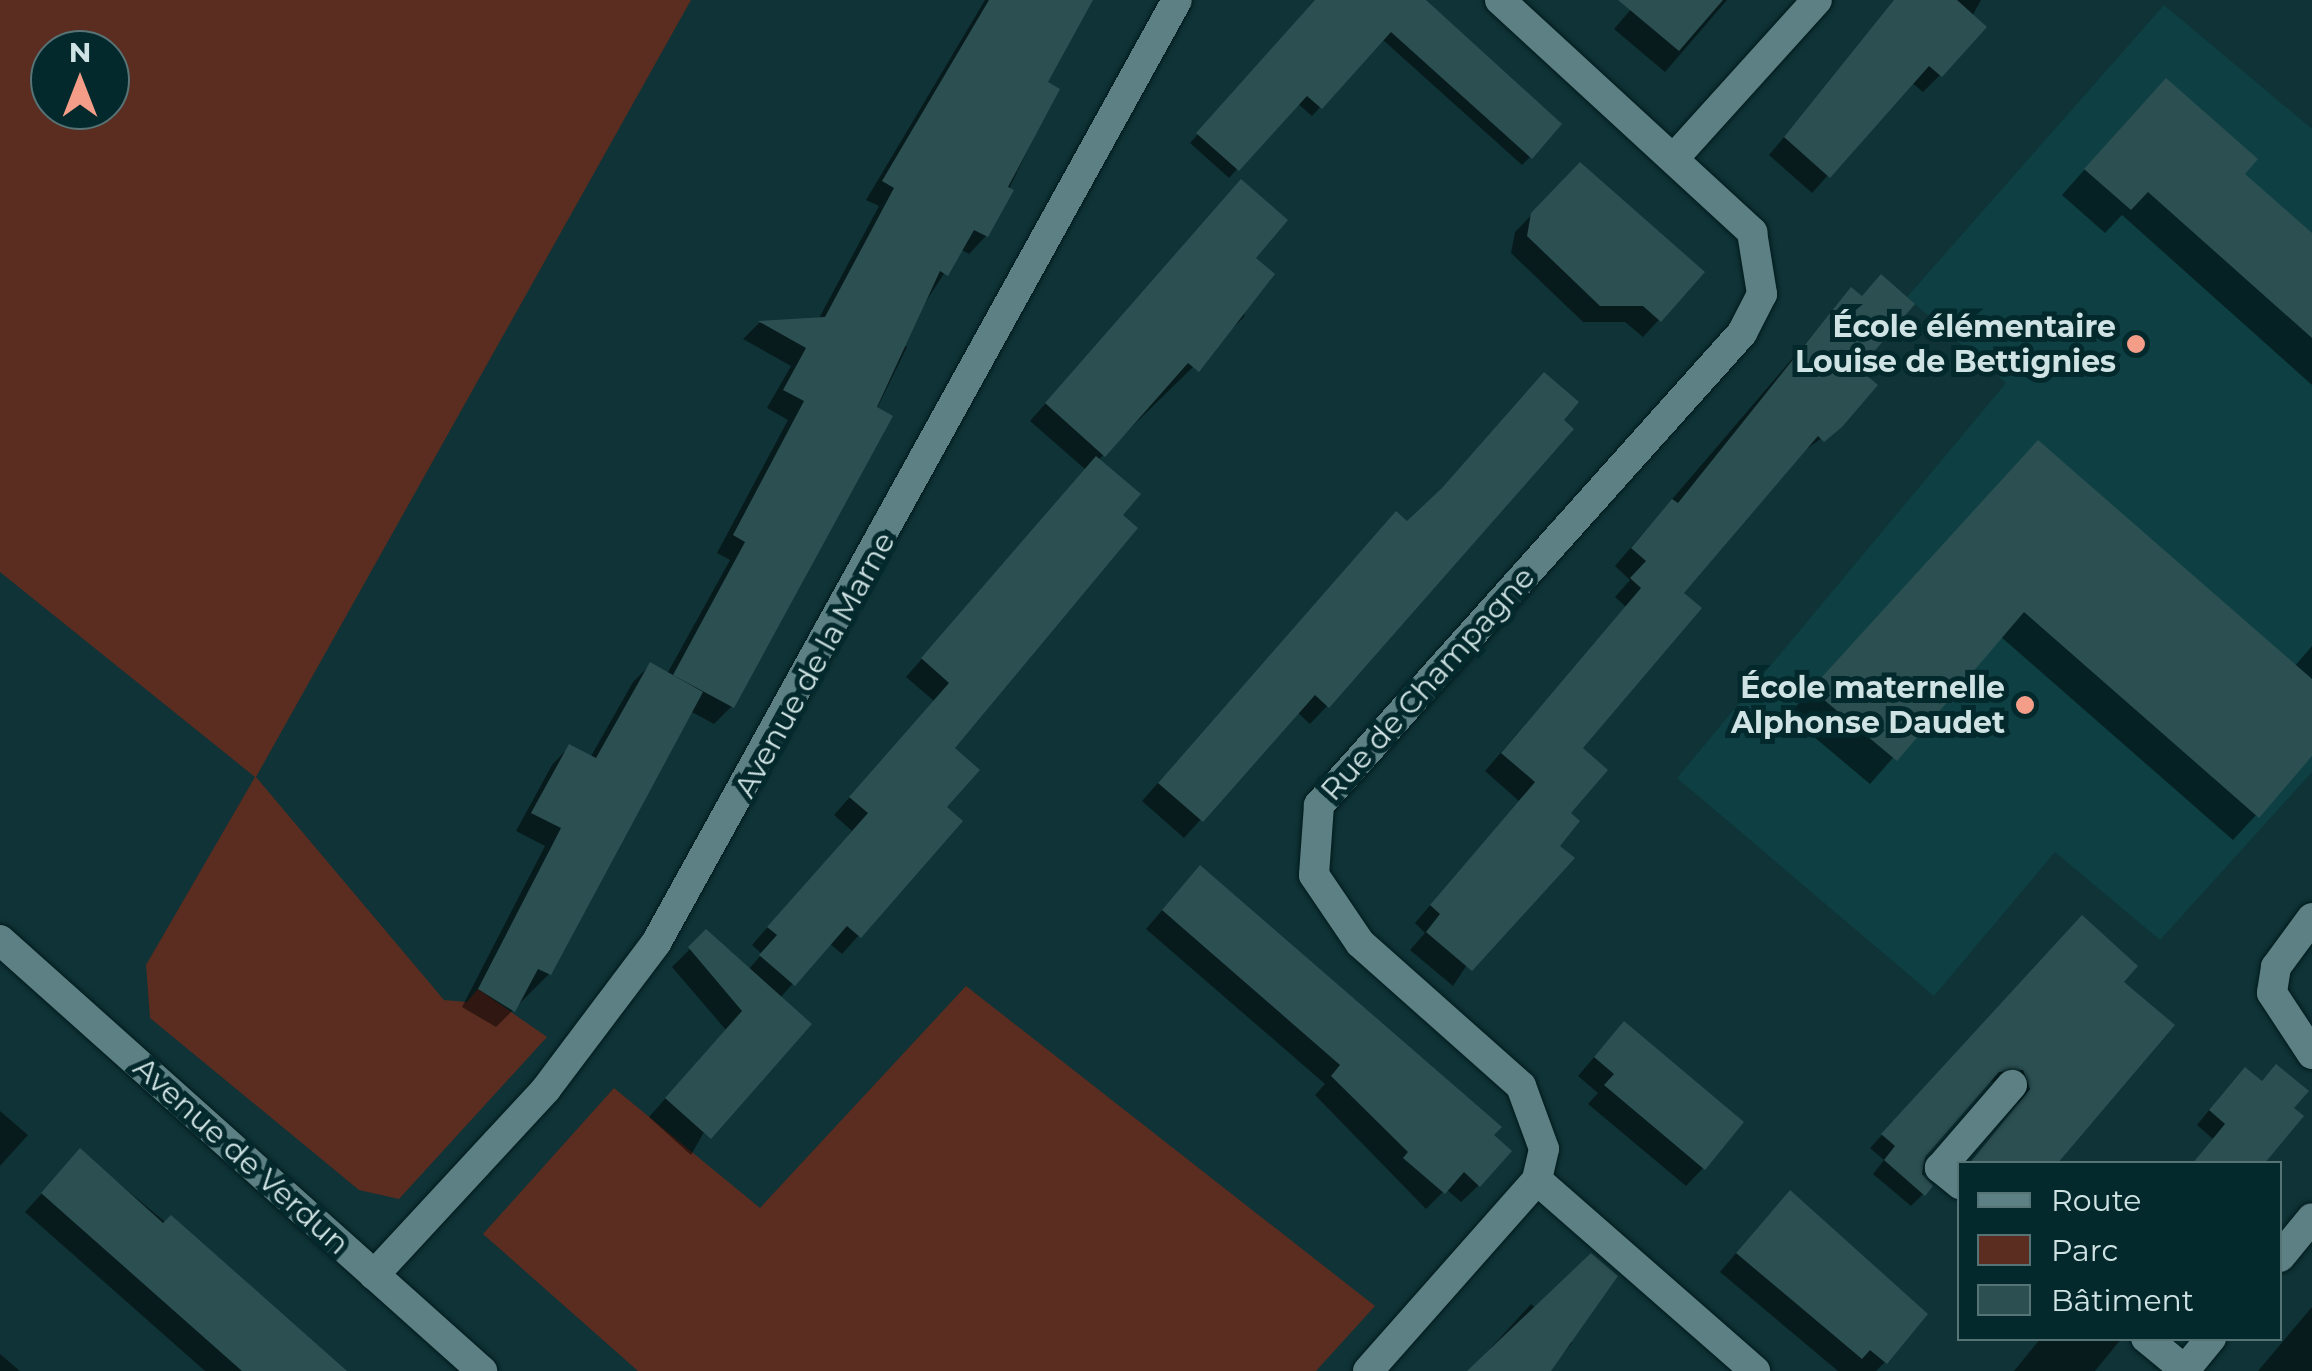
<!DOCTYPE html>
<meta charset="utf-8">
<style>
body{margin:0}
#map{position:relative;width:2312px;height:1371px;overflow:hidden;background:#0f3336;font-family:Montserrat,sans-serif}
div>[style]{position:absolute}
.built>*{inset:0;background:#0d3f43}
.green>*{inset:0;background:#5b2c20}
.shadow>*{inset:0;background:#0007}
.building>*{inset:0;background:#2c4f52}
.roads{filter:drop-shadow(0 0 2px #011a1c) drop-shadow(0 0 2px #011a1c)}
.service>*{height:30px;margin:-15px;padding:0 15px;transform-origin:15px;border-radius:15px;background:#5c8083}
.minor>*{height:30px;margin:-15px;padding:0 15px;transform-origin:15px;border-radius:15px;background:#5c8083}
.dots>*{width:28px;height:28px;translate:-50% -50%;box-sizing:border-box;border:5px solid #04292c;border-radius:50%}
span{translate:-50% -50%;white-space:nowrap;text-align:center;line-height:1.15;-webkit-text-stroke:10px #04292c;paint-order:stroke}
.poi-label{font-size:30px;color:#d0e3e4;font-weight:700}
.right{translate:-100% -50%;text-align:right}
.street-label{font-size:30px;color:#d0e3e4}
.legend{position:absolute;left:1957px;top:1161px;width:325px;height:180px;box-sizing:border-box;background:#04292c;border:2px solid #567376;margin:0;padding:12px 18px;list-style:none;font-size:30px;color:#d0e3e4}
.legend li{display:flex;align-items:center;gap:20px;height:50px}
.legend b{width:50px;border:2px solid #567376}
.north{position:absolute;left:30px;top:30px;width:100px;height:100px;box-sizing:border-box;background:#04292c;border:2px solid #567376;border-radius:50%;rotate:0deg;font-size:28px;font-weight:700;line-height:40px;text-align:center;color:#d0e3e4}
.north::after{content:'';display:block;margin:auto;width:35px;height:45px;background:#f49e89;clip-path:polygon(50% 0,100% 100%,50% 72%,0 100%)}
</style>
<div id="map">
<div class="built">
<div style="clip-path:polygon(2164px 5px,2312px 129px,2312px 772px,2160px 940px,2055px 852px,1934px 996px,1677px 778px,2006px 383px,1907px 297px)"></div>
</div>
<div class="green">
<div style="clip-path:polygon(evenodd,0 0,691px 0,256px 777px,444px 1000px,467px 1002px,478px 989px,547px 1037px,399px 1199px,359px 1190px,150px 1018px,146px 965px,255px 777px,0 572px,0 0,50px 50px,110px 50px,110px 110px,50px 110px,50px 50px)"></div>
<div style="clip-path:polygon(966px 986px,1375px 1306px,1316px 1371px,638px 1371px,483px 1234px,614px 1088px,760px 1208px)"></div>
</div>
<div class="shadow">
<div style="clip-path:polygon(985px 0,1089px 0,1045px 83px,1057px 90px,986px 236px,969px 254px,960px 249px,899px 343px,907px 347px,732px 706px,714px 724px,690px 711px,549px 974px,496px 1027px,462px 1007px,545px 846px,516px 831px,552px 765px,569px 747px,590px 758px,633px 682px,650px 665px,667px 674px,730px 560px,717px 553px,788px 420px,767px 408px,791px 366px,743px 339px,759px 323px,818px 320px,879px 206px,866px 200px)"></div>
<div style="clip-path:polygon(1318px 0,1420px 0,1530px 157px,1522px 165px,1382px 39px,1312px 116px,1297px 103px,1229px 178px,1190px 143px)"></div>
<div style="clip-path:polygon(1639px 0,1727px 0,1665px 72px,1614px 29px)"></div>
<div style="clip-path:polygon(1899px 0,1981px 0,1940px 75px,1923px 92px,1911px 82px,1812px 193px,1769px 155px)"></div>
<div style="clip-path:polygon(2141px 106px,2312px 236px,2312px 385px,2122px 215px,2105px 233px,2062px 195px)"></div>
<div style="clip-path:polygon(1580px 165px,1702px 273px,1643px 337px,1625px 322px,1583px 322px,1511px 253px,1515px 232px)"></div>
<div style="clip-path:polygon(1225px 199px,1252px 258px,1244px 317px,1098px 460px,952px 749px,943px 808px,960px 822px,842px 954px,829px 943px,780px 998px,691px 1155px,649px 1117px,726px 1030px,672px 967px,706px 933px,748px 970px,762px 954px,752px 945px,852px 831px,834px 815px,934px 701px,906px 677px,1086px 470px,1030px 421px)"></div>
<div style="clip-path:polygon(1851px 290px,1855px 369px,1840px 425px,1801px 453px,1681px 594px,1579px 748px,1567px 814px,1453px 986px,1410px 950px,1425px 933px,1415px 923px,1519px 801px,1485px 771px,1626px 607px,1615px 597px,1630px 580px,1615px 566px)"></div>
<div style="clip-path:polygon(2014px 468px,2294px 667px,2312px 646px,2312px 754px,2233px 840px,2000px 636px,1870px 784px,1788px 715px)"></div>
<div style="clip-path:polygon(1379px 532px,1327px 706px,1310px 724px,1297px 712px,1184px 838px,1142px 801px)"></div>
<div style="clip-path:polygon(1183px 886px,1491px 1135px,1479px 1185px,1461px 1202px,1446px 1189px,1426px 1209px,1315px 1095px,1325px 1084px,1146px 929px)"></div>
<div style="clip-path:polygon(2070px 931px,2121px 982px,2019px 1104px,2003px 1078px,1985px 1084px,1924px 1155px,1923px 1194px,1911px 1206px,1873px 1174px,1884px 1160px,1870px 1148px)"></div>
<div style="clip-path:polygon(1607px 1042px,1703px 1168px,1686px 1186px,1588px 1104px,1598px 1093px,1578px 1076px)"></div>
<div style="clip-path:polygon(2260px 1083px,2213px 1139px,2197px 1125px,2224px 1092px)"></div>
<div style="clip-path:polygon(0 1111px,28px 1135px,0 1166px)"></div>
<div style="clip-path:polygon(80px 1151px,344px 1371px,205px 1371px,25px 1212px)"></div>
<div style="clip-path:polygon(1772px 1211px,1885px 1362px,1876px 1371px,1838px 1371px,1720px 1272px)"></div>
<div style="clip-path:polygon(1531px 1304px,1572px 1343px,1548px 1371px,1470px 1371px)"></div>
<div style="clip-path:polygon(2312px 1307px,2312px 1371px,2258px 1371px)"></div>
<div style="clip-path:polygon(2041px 1338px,2122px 1338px,2095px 1371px,2014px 1371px)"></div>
<div style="clip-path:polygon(0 1354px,20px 1371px,0 1371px)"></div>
</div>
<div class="building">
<div style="clip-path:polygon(989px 0,1093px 0,1048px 82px,1060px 89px,1008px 187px,1014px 190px,988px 237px,974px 230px,948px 276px,940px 271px,877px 407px,893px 416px,734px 708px,673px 675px,745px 542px,733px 535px,804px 401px,783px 390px,806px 348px,758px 321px,825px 317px,894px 188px,882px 181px)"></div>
<div style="clip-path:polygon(1315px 0,1426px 0,1562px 124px,1532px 159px,1391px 32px,1322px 109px,1307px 96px,1239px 171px,1196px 133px)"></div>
<div style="clip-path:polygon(1618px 0,1723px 0,1679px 51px)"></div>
<div style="clip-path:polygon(1894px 0,1957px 0,1987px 27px,1942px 77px,1929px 66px,1830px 178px,1784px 137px)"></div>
<div style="clip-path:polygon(2166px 78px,2258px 159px,2245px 174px,2312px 233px,2312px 338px,2148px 192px,2131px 210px,2084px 169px)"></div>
<div style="clip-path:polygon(1580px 162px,1705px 272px,1661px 322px,1643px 306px,1600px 306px,1527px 236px,1531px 213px)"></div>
<div style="clip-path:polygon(1241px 179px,1288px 220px,1256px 258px,1275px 274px,1199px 372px,1188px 363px,1105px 457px,1045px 403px)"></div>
<div style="clip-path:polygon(1881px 274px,1915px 304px,1859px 369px,1878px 385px,1842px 427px,1824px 442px,1818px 436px,1684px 593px,1702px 608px,1583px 748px,1608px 770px,1571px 813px,1580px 821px,1560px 846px,1575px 858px,1472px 971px,1426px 932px,1440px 914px,1430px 905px,1535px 782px,1501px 753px,1641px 588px,1630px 578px,1646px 561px,1631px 548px,1672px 499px,1678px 503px,1851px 287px,1862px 296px)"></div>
<div style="clip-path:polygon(1544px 372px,1579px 402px,1564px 420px,1574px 429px,1329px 708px,1315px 695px,1203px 822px,1158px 783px,1396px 511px,1407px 521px,1442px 488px)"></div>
<div style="clip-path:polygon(2038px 440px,2312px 679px,2312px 756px,2259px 818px,2024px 612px,1897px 761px,1811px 689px)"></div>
<div style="clip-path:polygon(1096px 456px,1141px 494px,1123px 515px,1138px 528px,955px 748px,980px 770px,947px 807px,963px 821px,861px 938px,847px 926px,795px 986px,759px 955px,777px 935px,767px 927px,868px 813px,849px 797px,949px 683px,921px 658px)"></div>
<div style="clip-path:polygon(650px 662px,703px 692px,551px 975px,538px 969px,515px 1012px,478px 989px,561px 828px,531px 813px,569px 744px,596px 758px)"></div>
<div style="clip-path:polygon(1200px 865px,1502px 1127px,1494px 1135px,1512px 1151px,1480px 1187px,1464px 1172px,1445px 1194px,1403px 1158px,1408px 1152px,1331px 1076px,1340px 1065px,1162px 910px)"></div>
<div style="clip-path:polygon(2082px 915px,2138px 966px,2124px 982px,2175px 1025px,2057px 1164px,1969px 1164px,2030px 1089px,2023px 1070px,1999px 1072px,1925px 1157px,1922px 1174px,1933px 1186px,1925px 1196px,1884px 1160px,1895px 1146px,1881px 1134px)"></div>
<div style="clip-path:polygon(706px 929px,812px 1024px,711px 1139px,665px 1098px,742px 1011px,688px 947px)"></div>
<div style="clip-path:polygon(1624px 1021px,1744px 1122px,1705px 1170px,1604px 1085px,1614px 1074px,1594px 1057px)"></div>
<div style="clip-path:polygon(2276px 1064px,2309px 1091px,2294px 1108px,2304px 1116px,2264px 1164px,2192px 1164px,2225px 1124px,2209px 1110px,2245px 1067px,2262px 1081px)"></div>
<div style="clip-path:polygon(80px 1148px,163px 1223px,171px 1215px,347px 1371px,242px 1371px,41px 1193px)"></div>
<div style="clip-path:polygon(1790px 1190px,1928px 1314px,1887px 1364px,1870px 1350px,1862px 1359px,1736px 1253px)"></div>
<div style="clip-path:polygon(1591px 1253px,1618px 1276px,1551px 1371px,1467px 1371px)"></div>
</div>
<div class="roads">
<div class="service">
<div style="left:1960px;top:1184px;width:26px;rotate:-141deg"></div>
<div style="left:1940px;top:1168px;width:110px;rotate:-49.1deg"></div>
<div style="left:2146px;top:1338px;width:50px;rotate:39.4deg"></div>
</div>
<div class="minor">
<div style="left:1500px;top:0;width:343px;rotate:42.6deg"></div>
<div style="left:1752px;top:232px;width:63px;rotate:80.8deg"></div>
<div style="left:1762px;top:294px;width:44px;rotate:117.1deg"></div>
<div style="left:1742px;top:333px;width:634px;rotate:131.87deg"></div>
<div style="left:1319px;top:805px;width:70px;rotate:94.1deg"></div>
<div style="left:1314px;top:875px;width:82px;rotate:55.9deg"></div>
<div style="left:1360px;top:943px;width:215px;rotate:41.6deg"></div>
<div style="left:1521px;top:1086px;width:67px;rotate:69.9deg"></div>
<div style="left:1544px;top:1149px;width:32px;rotate:103deg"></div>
<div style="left:1537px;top:1180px;width:290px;rotate:41.2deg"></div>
<div style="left:1676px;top:156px;width:210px;rotate:-47.9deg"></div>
<div style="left:2312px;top:918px;width:61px;rotate:126.3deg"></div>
<div style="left:2276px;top:967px;width:26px;rotate:99deg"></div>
<div style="left:2272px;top:993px;width:73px;rotate:56.7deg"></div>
<div style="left:0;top:940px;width:647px;rotate:41.8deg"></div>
<div style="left:2280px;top:1257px;width:50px;rotate:-50.6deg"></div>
<div style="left:374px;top:1275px;width:253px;rotate:-47.2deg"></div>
<div style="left:546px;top:1089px;width:183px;rotate:-53deg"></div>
<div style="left:656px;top:943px;width:1077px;rotate:-61.08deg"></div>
<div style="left:1368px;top:1371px;width:255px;rotate:-48.5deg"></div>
<div style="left:2184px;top:1371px;width:43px;rotate:-50.7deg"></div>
</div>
</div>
<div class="dots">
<div style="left:2136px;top:344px;background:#f49e89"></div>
<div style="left:2025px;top:705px;background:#f49e89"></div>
</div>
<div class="poi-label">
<span class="right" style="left:2116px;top:344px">École élémentaire<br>Louise de Bettignies</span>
<span class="right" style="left:2005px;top:705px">École maternelle<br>Alphonse Daudet</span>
</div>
<div class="street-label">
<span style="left:815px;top:665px;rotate:-61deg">Avenue de la Marne</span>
<span style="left:1428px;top:684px;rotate:-48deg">Rue de Champagne</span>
<span style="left:241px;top:1156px;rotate:42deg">Avenue de Verdun</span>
</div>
<ul class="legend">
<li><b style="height:12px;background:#5c8083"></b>Route</li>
<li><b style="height:28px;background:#5b2c20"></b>Parc</li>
<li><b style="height:28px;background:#2c4f52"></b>Bâtiment</li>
</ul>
<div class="north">N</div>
</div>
